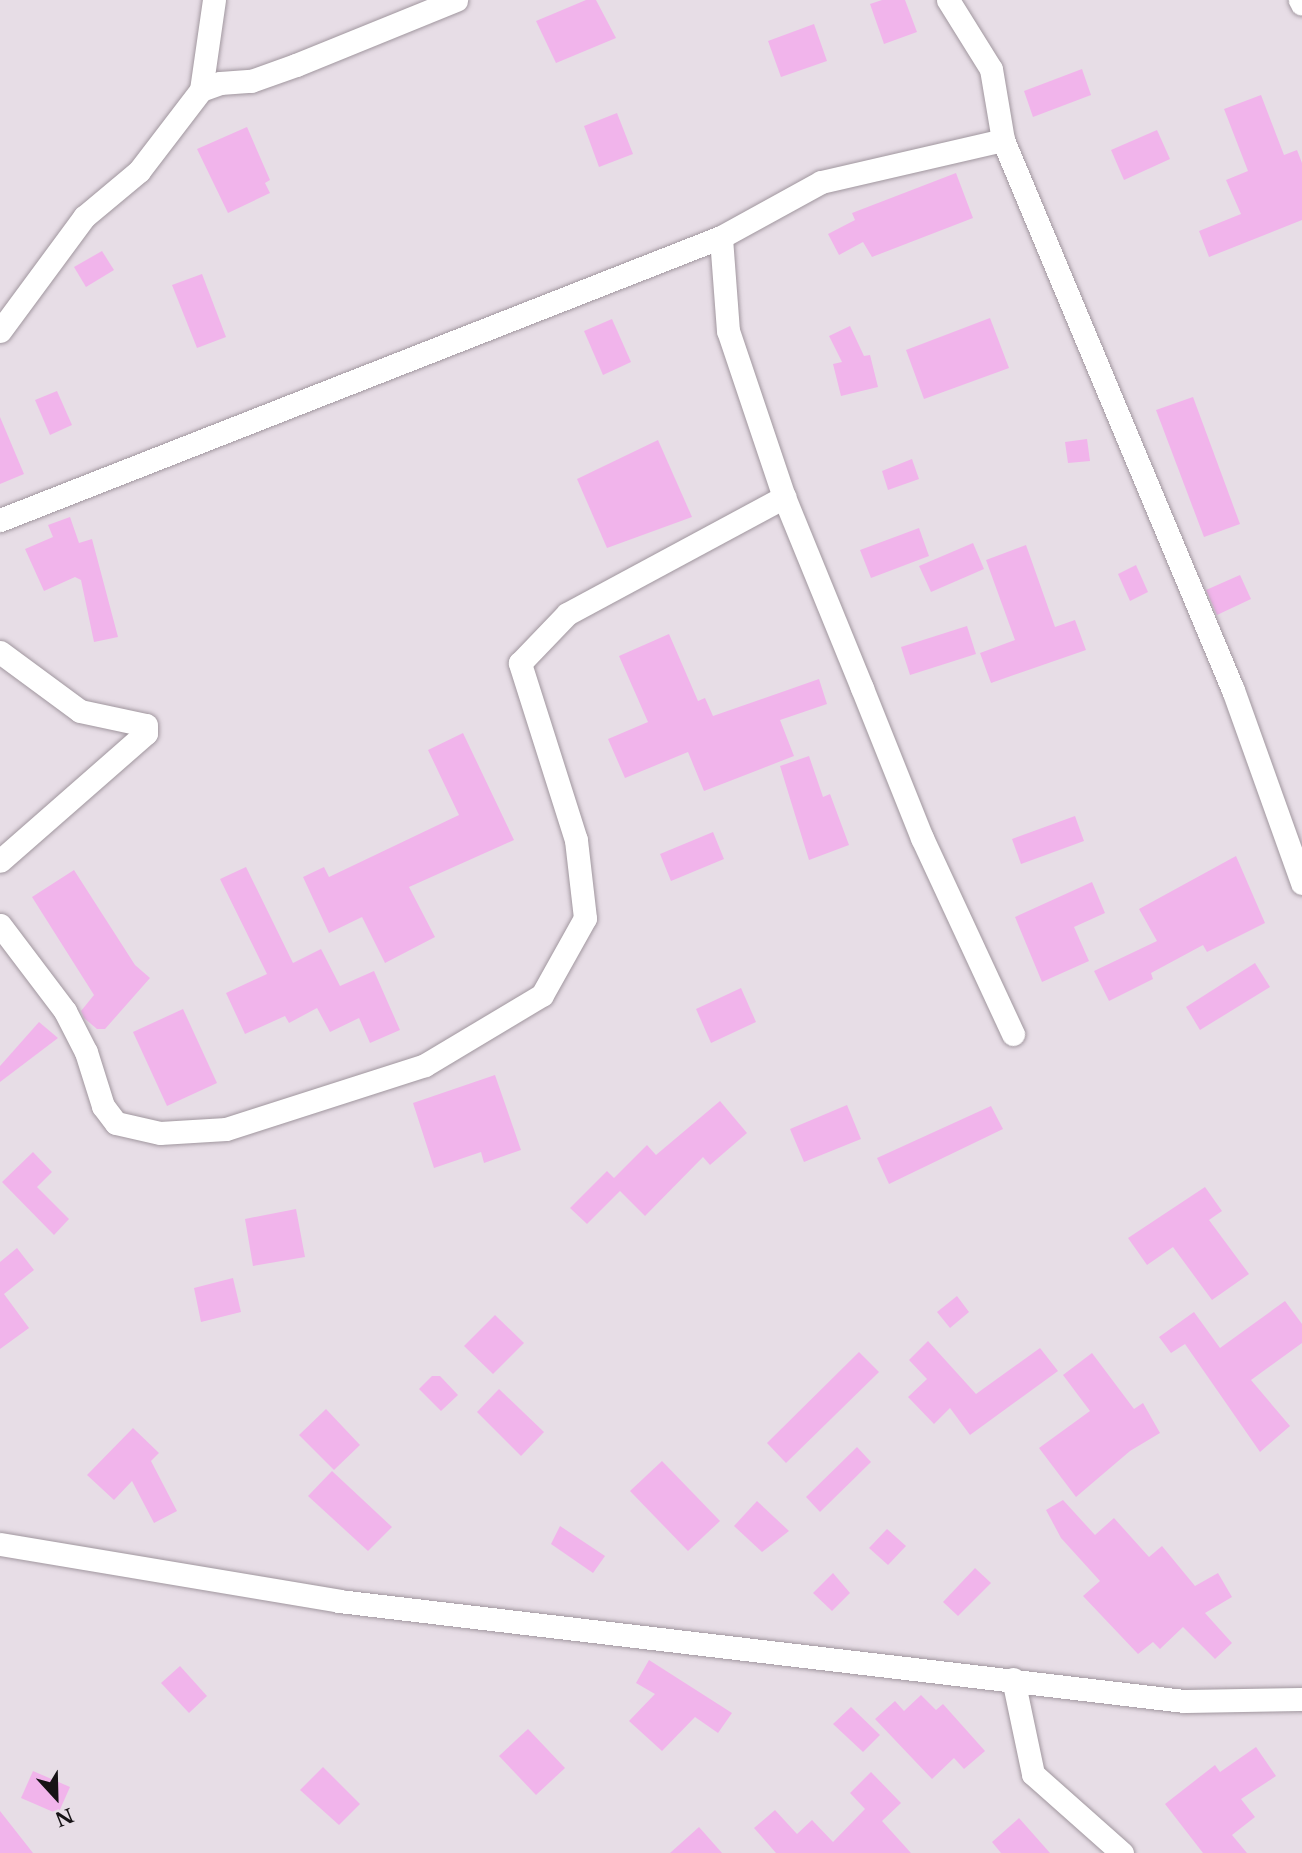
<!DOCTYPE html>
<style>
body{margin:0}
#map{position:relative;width:1302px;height:1853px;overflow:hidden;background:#e7dde6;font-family:"Libre Baskerville",serif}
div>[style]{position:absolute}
.building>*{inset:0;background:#f1b4eb}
.roads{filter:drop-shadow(0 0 2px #a1979f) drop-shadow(0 0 2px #a1979f)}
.street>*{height:23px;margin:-11.5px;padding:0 11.5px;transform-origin:11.5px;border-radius:11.5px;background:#fff}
span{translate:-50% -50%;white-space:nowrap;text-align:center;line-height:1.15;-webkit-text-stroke:5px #e7dde6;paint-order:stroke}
.north{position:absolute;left:21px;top:1762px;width:70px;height:70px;-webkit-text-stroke:5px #e7dde6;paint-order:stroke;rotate:158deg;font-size:19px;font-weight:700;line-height:28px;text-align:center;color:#171316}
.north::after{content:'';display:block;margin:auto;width:24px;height:32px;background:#171316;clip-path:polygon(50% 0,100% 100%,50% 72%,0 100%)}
</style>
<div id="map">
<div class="building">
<div style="clip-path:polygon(586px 0,596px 0,616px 38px,556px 63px,536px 21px)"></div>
<div style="clip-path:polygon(882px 0,905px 0,917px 32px,884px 44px,870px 4px)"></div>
<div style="clip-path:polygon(814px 24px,827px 61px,781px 77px,768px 41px)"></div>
<div style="clip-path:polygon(1082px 69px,1091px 95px,1033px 117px,1024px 91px)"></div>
<div style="clip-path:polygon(1261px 95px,1284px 155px,1297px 150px,1302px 163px,1302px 220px,1209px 257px,1199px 231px,1241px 214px,1226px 180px,1248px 171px,1224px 109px)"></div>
<div style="clip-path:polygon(617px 113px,633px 154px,599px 167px,584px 126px)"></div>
<div style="clip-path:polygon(247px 127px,270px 180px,265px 183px,270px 193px,228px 213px,197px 149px)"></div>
<div style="clip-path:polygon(1157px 130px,1170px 159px,1124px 180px,1111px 150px)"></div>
<div style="clip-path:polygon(956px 173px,973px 218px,872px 257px,863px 242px,839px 255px,828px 234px,855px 220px,852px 213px)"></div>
<div style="clip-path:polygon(102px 251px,114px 270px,86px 287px,74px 267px)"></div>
<div style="clip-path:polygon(202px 274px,226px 337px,197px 348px,172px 285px)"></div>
<div style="clip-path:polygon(990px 318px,1009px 368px,924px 399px,906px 350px)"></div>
<div style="clip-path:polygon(612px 319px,631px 362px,603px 375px,584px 331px)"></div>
<div style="clip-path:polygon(850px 326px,864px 356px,870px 355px,878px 387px,841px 396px,833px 364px,842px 362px,829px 336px)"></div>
<div style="clip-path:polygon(57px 391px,72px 425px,50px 435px,35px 400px)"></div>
<div style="clip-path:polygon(1193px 397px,1240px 524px,1204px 537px,1156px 410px)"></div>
<div style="clip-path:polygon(0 417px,24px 474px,0 484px)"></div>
<div style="clip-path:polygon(1087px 439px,1090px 461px,1068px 463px,1065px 442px)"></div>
<div style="clip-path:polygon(658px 440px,692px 517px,607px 548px,577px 479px)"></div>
<div style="clip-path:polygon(912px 459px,919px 479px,888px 490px,882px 471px)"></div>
<div style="clip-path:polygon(70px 517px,79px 543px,92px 539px,118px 637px,94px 642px,81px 580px,75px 577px,44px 591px,25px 549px,53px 537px,48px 525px)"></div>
<div style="clip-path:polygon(919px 528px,929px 556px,871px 578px,860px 550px)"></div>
<div style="clip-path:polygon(973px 543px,984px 569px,931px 592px,919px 566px)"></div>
<div style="clip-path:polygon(1026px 545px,1055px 627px,1075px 620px,1086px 650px,991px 683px,980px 653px,1015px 640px,986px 560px)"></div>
<div style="clip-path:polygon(1136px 565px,1148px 592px,1130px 601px,1118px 574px)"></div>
<div style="clip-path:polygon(1240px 575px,1251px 599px,1217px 615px,1206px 590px)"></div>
<div style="clip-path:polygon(967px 626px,976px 654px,910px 675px,901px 647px)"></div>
<div style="clip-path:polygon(669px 634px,698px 701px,705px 698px,713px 716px,819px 679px,827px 704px,780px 720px,794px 756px,704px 791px,688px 752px,625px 778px,608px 739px,648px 722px,619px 656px)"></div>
<div style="clip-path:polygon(463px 733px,514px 840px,409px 887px,435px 937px,385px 963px,362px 917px,329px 933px,303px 877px,324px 867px,329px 877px,459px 815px,428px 750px)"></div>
<div style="clip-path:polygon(809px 756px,823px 797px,830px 794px,849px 845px,809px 860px,780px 766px)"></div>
<div style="clip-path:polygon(1075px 816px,1084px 841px,1021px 864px,1012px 839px)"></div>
<div style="clip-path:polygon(713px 832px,724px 859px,671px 881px,660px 854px)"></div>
<div style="clip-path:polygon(1236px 856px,1265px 923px,1207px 952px,1203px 945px,1151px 973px,1153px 979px,1109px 1001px,1094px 971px,1157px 941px,1139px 909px)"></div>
<div style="clip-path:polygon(246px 867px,293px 963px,321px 949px,340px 986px,374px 971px,400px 1030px,370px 1043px,359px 1018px,330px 1032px,317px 1008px,289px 1023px,285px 1016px,245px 1034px,226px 993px,267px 974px,220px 879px)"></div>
<div style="clip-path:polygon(74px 870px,135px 965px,150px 978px,105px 1029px,97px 1029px,84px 1018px,81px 1011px,94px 995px,32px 897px)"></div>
<div style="clip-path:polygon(1092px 882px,1105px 913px,1074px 927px,1089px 961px,1042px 982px,1015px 917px)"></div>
<div style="clip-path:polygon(1255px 963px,1270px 987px,1200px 1030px,1186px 1007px)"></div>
<div style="clip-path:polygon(741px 988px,756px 1022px,711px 1043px,696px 1009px)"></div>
<div style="clip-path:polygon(183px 1009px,217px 1083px,167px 1106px,133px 1032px)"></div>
<div style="clip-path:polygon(39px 1022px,58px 1038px,0 1082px,0 1066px)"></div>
<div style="clip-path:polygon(495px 1075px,521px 1150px,484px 1163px,481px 1152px,434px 1168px,413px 1103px)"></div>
<div style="clip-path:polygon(720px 1101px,747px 1133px,710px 1165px,703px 1157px,645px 1216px,620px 1191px,587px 1224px,570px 1208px,607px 1171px,614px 1178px,647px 1145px,656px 1155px)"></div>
<div style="clip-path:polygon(847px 1105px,861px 1139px,804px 1162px,790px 1129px)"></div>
<div style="clip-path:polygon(991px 1106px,1003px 1129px,889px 1184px,877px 1158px)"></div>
<div style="clip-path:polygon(33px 1152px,52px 1172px,37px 1187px,69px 1219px,54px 1235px,2px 1182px)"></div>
<div style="clip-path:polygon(1205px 1187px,1222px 1211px,1209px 1220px,1249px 1274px,1212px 1300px,1173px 1247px,1147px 1265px,1128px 1238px)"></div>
<div style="clip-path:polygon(296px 1209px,305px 1257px,253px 1266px,245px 1219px)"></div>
<div style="clip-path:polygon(17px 1248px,34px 1270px,4px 1294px,29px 1328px,0 1349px,0 1262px)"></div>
<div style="clip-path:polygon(233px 1278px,241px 1312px,201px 1322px,194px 1288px)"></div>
<div style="clip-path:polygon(957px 1296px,969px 1312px,950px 1328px,937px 1312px)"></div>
<div style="clip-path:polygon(1285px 1301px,1302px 1324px,1302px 1343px,1251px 1380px,1290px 1426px,1260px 1452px,1185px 1344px,1171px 1353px,1159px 1337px,1194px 1312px,1220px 1348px)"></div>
<div style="clip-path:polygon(495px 1315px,524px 1343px,493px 1374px,464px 1346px)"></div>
<div style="clip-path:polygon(928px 1341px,976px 1394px,1040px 1348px,1058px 1371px,970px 1435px,950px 1408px,934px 1424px,908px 1397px,927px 1379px,909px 1360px)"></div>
<div style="clip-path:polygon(859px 1352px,879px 1372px,786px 1463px,767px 1443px)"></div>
<div style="clip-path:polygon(1092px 1353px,1134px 1409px,1143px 1403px,1160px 1433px,1130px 1451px,1076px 1497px,1039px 1448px,1090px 1411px,1063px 1375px)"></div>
<div style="clip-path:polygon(432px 1376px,440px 1376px,458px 1395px,441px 1411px,419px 1389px)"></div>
<div style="clip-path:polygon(499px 1389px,544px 1432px,521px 1456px,477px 1412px)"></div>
<div style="clip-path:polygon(326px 1409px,360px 1445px,334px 1470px,299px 1435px)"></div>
<div style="clip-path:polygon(133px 1428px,159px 1453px,151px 1461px,177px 1511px,154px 1523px,132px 1481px,114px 1500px,87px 1475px)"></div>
<div style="clip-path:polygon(857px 1447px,871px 1462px,820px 1512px,806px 1497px)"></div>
<div style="clip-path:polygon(662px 1461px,720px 1521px,688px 1551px,630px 1491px)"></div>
<div style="clip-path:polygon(332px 1471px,392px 1527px,368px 1551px,308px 1496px)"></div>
<div style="clip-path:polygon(1063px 1500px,1095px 1535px,1114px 1518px,1149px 1557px,1162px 1546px,1195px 1586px,1218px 1573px,1232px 1597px,1205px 1613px,1232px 1643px,1215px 1659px,1183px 1627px,1160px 1649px,1153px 1642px,1138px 1654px,1083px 1596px,1100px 1581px,1061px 1538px,1046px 1510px)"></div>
<div style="clip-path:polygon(757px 1501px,789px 1531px,762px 1552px,734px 1526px)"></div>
<div style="clip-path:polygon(560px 1526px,605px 1556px,593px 1573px,551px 1544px)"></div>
<div style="clip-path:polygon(887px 1529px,906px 1546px,888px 1565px,869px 1548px)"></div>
<div style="clip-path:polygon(975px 1568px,991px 1583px,958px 1616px,943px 1602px)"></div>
<div style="clip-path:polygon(833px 1573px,850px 1593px,832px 1611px,813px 1593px)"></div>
<div style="clip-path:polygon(649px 1660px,732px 1713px,718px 1733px,695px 1717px,662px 1751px,629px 1721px,655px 1694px,636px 1683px)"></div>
<div style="clip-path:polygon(180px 1666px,207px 1696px,189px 1713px,161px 1683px)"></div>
<div style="clip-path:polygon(921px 1695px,936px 1710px,943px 1704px,985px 1751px,964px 1769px,954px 1758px,932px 1779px,875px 1719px,895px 1701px,904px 1711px)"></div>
<div style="clip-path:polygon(851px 1707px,880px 1735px,863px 1752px,833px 1724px)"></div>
<div style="clip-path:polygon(528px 1729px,565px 1768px,536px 1795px,499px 1756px)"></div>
<div style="clip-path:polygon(1256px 1747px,1276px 1776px,1241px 1799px,1255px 1817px,1232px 1835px,1247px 1853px,1203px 1853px,1165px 1804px,1215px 1765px,1220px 1772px)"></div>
<div style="clip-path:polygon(323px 1767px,360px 1804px,339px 1825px,300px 1790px)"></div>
<div style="clip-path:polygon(33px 1771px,70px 1787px,58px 1814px,21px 1798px)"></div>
<div style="clip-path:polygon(871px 1772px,901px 1803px,882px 1821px,911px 1853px,776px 1853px,754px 1828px,775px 1810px,797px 1834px,812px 1820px,833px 1842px,865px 1809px,850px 1793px)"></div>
<div style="clip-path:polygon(0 1811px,33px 1853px,0 1853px)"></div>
<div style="clip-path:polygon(1019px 1818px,1050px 1853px,1001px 1853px,992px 1842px)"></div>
<div style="clip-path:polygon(699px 1827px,722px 1853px,670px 1853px)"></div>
</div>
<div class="roads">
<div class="street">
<div style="left:948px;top:0;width:81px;rotate:58.1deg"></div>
<div style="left:991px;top:69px;width:72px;rotate:80.4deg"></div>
<div style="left:1300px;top:0;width:4px;rotate:63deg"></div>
<div style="left:201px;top:90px;width:20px;rotate:-20deg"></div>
<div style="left:220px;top:83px;width:31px;rotate:-4deg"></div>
<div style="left:251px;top:81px;width:48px;rotate:-19.6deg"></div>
<div style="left:296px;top:65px;width:173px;rotate:-22.1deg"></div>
<div style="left:0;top:331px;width:142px;rotate:-53.6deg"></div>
<div style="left:84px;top:217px;width:72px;rotate:-39.9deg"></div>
<div style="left:139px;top:171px;width:102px;rotate:-52.6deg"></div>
<div style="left:201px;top:90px;width:91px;rotate:-81.8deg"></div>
<div style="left:0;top:520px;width:775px;rotate:-21.43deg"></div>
<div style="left:0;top:652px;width:99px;rotate:36.4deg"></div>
<div style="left:80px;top:711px;width:67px;rotate:12deg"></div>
<div style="left:146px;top:725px;width:8px;rotate:90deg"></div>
<div style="left:146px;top:733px;width:194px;rotate:138.8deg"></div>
<div style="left:0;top:925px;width:108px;rotate:52.9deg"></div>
<div style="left:65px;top:1011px;width:46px;rotate:62.9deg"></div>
<div style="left:86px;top:1052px;width:57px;rotate:72.5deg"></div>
<div style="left:103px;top:1106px;width:21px;rotate:53deg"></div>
<div style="left:116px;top:1123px;width:45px;rotate:12.8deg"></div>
<div style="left:160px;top:1133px;width:66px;rotate:-3.5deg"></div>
<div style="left:226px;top:1129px;width:209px;rotate:-17.8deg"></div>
<div style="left:425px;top:1065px;width:136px;rotate:-30.9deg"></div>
<div style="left:542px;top:995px;width:88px;rotate:-60.8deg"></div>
<div style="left:585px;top:918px;width:79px;rotate:-96.6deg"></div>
<div style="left:576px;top:840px;width:186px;rotate:-107.6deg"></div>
<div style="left:520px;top:663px;width:68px;rotate:-46.2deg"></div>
<div style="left:567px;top:614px;width:247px;rotate:-28.3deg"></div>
<div style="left:1013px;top:1034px;width:216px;rotate:-114.9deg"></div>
<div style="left:922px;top:838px;width:162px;rotate:-111.8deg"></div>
<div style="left:862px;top:688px;width:206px;rotate:-112.2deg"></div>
<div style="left:784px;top:497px;width:175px;rotate:-108.6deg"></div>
<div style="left:728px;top:331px;width:94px;rotate:-94.3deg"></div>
<div style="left:721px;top:237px;width:114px;rotate:-28.8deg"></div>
<div style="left:821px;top:182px;width:187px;rotate:-13deg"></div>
<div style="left:1003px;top:140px;width:596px;rotate:67.31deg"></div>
<div style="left:1233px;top:690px;width:205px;rotate:70.3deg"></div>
<div style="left:0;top:1544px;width:344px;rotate:9.5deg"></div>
<div style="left:339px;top:1601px;width:851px;rotate:6.75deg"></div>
<div style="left:1184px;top:1701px;width:118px;rotate:-1deg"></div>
<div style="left:1013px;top:1679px;width:97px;rotate:78.1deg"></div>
<div style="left:1033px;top:1774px;width:119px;rotate:41.6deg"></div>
</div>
</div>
<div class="north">N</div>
</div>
